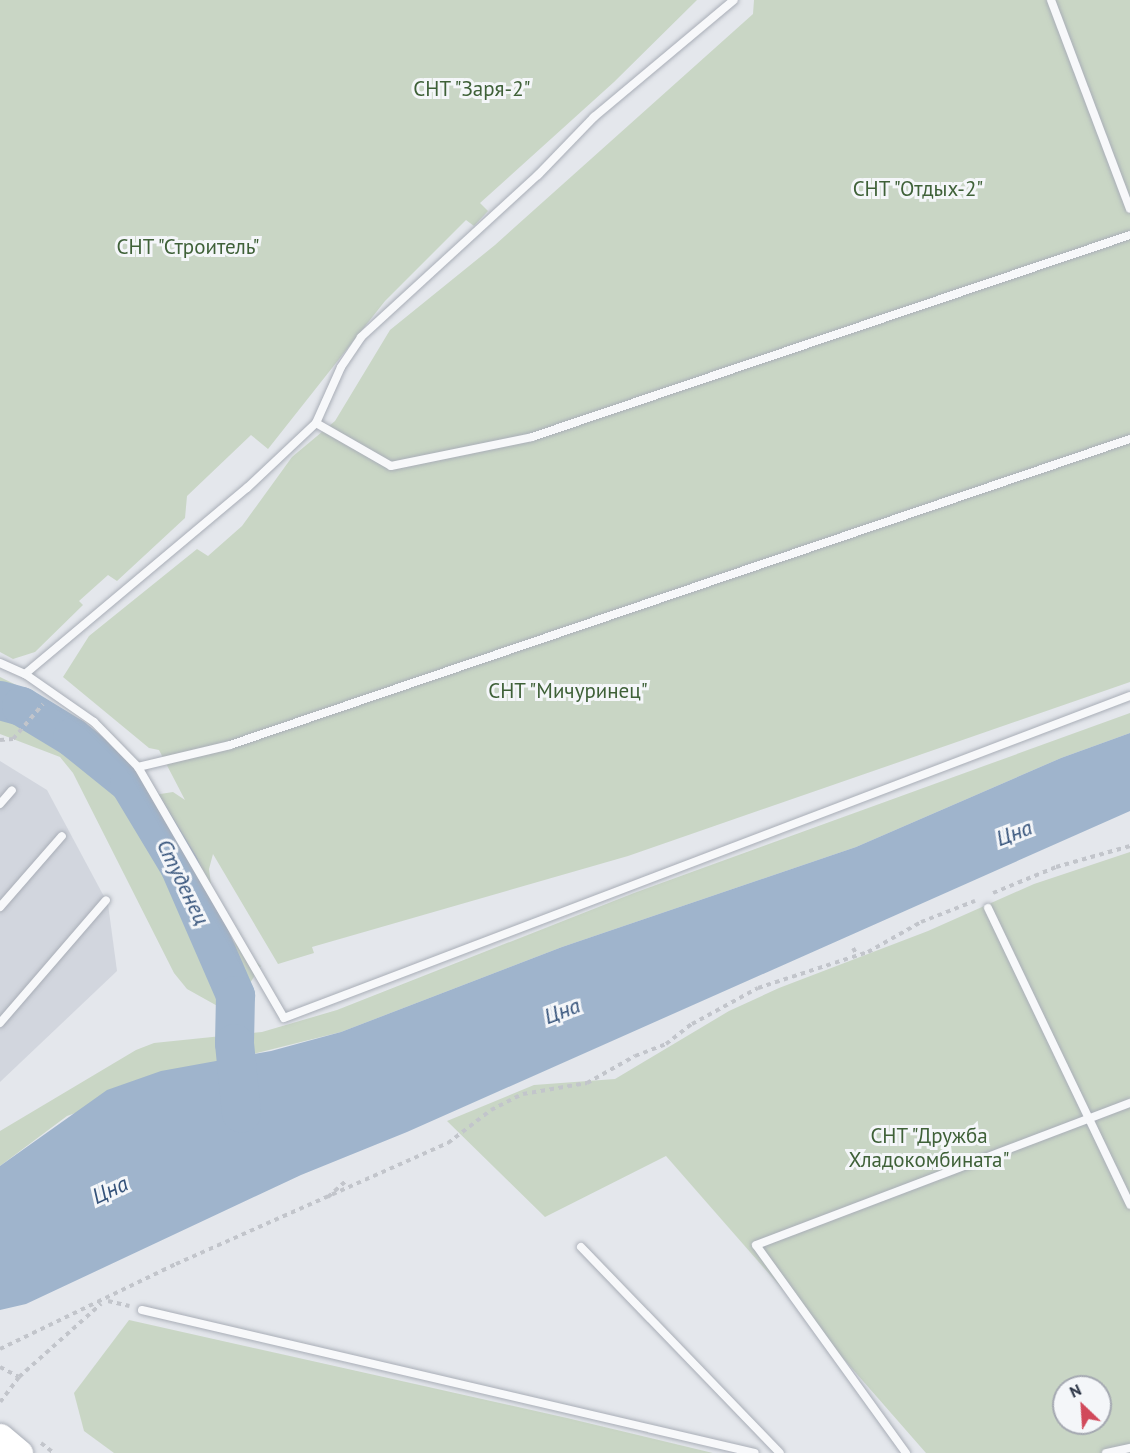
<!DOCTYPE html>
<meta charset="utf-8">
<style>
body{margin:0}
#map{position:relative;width:1130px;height:1453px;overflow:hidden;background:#e4e7ec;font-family:"PT Sans",sans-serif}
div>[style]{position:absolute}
.built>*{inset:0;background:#d2d6de}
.green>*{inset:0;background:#c9d6c5}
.water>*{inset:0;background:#9fb4cc}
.river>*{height:39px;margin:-19.5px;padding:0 19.5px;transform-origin:19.5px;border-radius:19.5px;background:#9fb4cc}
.path>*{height:4px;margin-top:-2px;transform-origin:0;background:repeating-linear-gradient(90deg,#c2c5cb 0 4.5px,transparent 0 9px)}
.roads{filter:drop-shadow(0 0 2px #a9aeb7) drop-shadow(0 0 2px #a9aeb7)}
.service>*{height:8px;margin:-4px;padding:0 4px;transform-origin:4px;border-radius:4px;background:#f7f8fa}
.primary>*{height:27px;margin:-13.5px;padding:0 13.5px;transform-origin:13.5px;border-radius:13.5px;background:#fff}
span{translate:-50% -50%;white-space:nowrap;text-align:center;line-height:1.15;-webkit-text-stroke:6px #f4f6f9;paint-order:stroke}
.park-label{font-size:21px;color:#3f6138}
.water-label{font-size:22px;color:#34527a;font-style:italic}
.north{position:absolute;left:1052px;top:1375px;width:60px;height:60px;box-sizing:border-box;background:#f4f6f9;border:2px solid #a4a8b1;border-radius:50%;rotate:335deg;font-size:16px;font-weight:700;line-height:24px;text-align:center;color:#2b3445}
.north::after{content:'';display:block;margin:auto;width:21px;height:27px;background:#d1495b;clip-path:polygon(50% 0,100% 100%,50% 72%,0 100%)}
</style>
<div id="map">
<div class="built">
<div style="clip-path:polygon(0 761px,47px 790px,108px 904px,117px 971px,0 1082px)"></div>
</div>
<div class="green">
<div style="clip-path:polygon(0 0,697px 0,614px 82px,480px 203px,488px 211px,474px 226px,466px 220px,385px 301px,268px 449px,251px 435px,187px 496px,185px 518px,117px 581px,108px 575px,79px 601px,83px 605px,35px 652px,13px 659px,0 652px)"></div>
<div style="clip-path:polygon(754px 0,1130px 0,1130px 682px,628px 856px,312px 947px,314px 953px,278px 964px,213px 854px,209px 869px,214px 908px,221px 927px,226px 935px,261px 966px,239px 1000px,221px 1008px,187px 989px,174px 973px,73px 773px,60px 757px,0 734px,0 677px,51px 702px,100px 742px,111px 757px,154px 795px,173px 792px,185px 800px,159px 750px,149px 748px,63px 677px,89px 636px,197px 549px,208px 556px,242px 526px,292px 457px,335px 421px,390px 330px,495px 245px,753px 14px)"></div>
<div style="clip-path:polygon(1130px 713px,1130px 733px,1061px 758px,856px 847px,562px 947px,341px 1032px,217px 1063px,67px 1116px,0 1166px,0 1131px,136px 1050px,154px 1043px,262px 1032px,337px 1010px,634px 893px)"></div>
<div style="clip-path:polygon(evenodd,1130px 852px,1130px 1453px,926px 1453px,666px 1156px,545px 1217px,447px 1121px,534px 1085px,615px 1079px,729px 1011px,779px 988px,928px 931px,1034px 884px,1130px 852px,1064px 1387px,1100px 1387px,1100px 1423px,1064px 1423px,1064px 1387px)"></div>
<div style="clip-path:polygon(129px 1320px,567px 1418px,713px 1453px,114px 1453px,84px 1431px,74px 1393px)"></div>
</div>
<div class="water">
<div style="clip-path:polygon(1130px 733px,1130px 811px,407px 1132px,301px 1175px,26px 1304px,0 1310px,0 1166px,107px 1090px,161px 1071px,271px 1051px,341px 1032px,562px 947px,856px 847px,1061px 758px)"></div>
</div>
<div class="river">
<div style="left:0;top:700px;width:22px;rotate:16deg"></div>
<div style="left:21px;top:706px;width:60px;rotate:31.3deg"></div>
<div style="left:72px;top:737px;width:73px;rotate:38.9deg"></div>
<div style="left:129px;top:783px;width:97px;rotate:58.9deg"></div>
<div style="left:179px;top:866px;width:141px;rotate:66.5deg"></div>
<div style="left:235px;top:995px;width:48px;rotate:91.2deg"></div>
<div style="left:234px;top:1043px;width:70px;rotate:84.3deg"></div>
</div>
<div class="path">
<div style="left:0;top:740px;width:13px;rotate:-4deg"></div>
<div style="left:13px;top:739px;width:46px;rotate:-49.4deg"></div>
<div style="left:993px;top:893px;width:68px;rotate:-22.4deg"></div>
<div style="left:1056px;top:867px;width:77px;rotate:-15.8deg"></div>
<div style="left:853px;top:948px;width:8px;rotate:60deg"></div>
<div style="left:328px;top:1197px;width:27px;rotate:-42deg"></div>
<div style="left:108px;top:1301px;width:22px;rotate:13deg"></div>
<div style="left:0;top:1349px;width:195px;rotate:-25.8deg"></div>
<div style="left:176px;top:1264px;width:298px;rotate:-24deg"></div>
<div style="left:448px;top:1143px;width:54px;rotate:-37.5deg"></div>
<div style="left:491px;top:1110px;width:36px;rotate:-27deg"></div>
<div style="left:523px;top:1094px;width:65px;rotate:-9.8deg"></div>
<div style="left:587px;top:1083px;width:55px;rotate:-29.4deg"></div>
<div style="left:635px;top:1056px;width:33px;rotate:-21deg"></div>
<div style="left:666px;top:1044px;width:33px;rotate:-38deg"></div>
<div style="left:692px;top:1024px;width:75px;rotate:-28.6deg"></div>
<div style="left:758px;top:988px;width:116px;rotate:-18.1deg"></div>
<div style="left:868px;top:952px;width:61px;rotate:-29.5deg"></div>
<div style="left:921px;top:922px;width:58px;rotate:-21.3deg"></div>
<div style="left:0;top:1367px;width:21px;rotate:28deg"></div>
<div style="left:19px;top:1377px;width:31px;rotate:127deg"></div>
<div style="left:19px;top:1377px;width:110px;rotate:-41.7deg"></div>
<div style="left:41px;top:1443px;width:16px;rotate:38deg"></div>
</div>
<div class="roads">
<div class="service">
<div style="left:1051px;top:0;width:223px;rotate:69.3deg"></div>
<div style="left:316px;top:423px;width:86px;rotate:29.8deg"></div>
<div style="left:391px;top:466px;width:144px;rotate:-11.6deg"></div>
<div style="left:532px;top:437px;width:631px;rotate:-18.66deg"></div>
<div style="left:0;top:663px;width:27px;rotate:24deg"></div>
<div style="left:25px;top:674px;width:290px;rotate:-40deg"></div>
<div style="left:247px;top:488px;width:95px;rotate:-43.3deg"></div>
<div style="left:316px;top:423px;width:61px;rotate:-65.9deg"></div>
<div style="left:341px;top:367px;width:36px;rotate:-56deg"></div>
<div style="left:361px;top:337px;width:240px;rotate:-42.5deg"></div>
<div style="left:538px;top:175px;width:81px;rotate:-46deg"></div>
<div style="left:594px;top:117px;width:182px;rotate:-39.9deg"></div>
<div style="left:25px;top:674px;width:84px;rotate:34.8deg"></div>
<div style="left:94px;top:722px;width:63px;rotate:45.6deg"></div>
<div style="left:138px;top:767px;width:95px;rotate:-13.4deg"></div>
<div style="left:230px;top:745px;width:951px;rotate:-18.78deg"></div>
<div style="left:138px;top:767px;width:290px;rotate:59.8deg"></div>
<div style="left:284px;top:1018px;width:905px;rotate:-20.84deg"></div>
<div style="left:0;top:804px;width:18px;rotate:-49deg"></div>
<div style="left:0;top:907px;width:94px;rotate:-48.9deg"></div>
<div style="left:988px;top:908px;width:329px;rotate:64.4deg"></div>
<div style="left:0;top:1023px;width:162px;rotate:-49.2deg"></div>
<div style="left:581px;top:1247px;width:286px;rotate:46deg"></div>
<div style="left:142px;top:1310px;width:629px;rotate:13.13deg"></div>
<div style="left:906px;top:1453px;width:256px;rotate:-125.8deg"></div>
<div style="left:756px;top:1245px;width:400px;rotate:-20.8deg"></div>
<div style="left:1106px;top:1453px;width:25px;rotate:-12deg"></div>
</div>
<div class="primary">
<div style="left:0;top:1437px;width:25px;rotate:40deg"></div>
</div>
</div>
<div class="park-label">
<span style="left:472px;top:89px">СНТ "Заря-2"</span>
<span style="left:918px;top:189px">СНТ "Отдых-2"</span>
<span style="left:188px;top:247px">СНТ "Строитель"</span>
<span style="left:568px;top:691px">СНТ "Мичуринец"</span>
<span style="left:929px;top:1148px">СНТ "Дружба<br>Хладокомбината"</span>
</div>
<div class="water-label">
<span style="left:1014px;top:833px;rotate:-21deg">Цна</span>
<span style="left:183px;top:882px;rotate:64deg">Студенец</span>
<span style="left:562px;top:1011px;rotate:-21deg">Цна</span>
<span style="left:110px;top:1190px;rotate:-25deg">Цна</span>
</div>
<div class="north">N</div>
</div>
